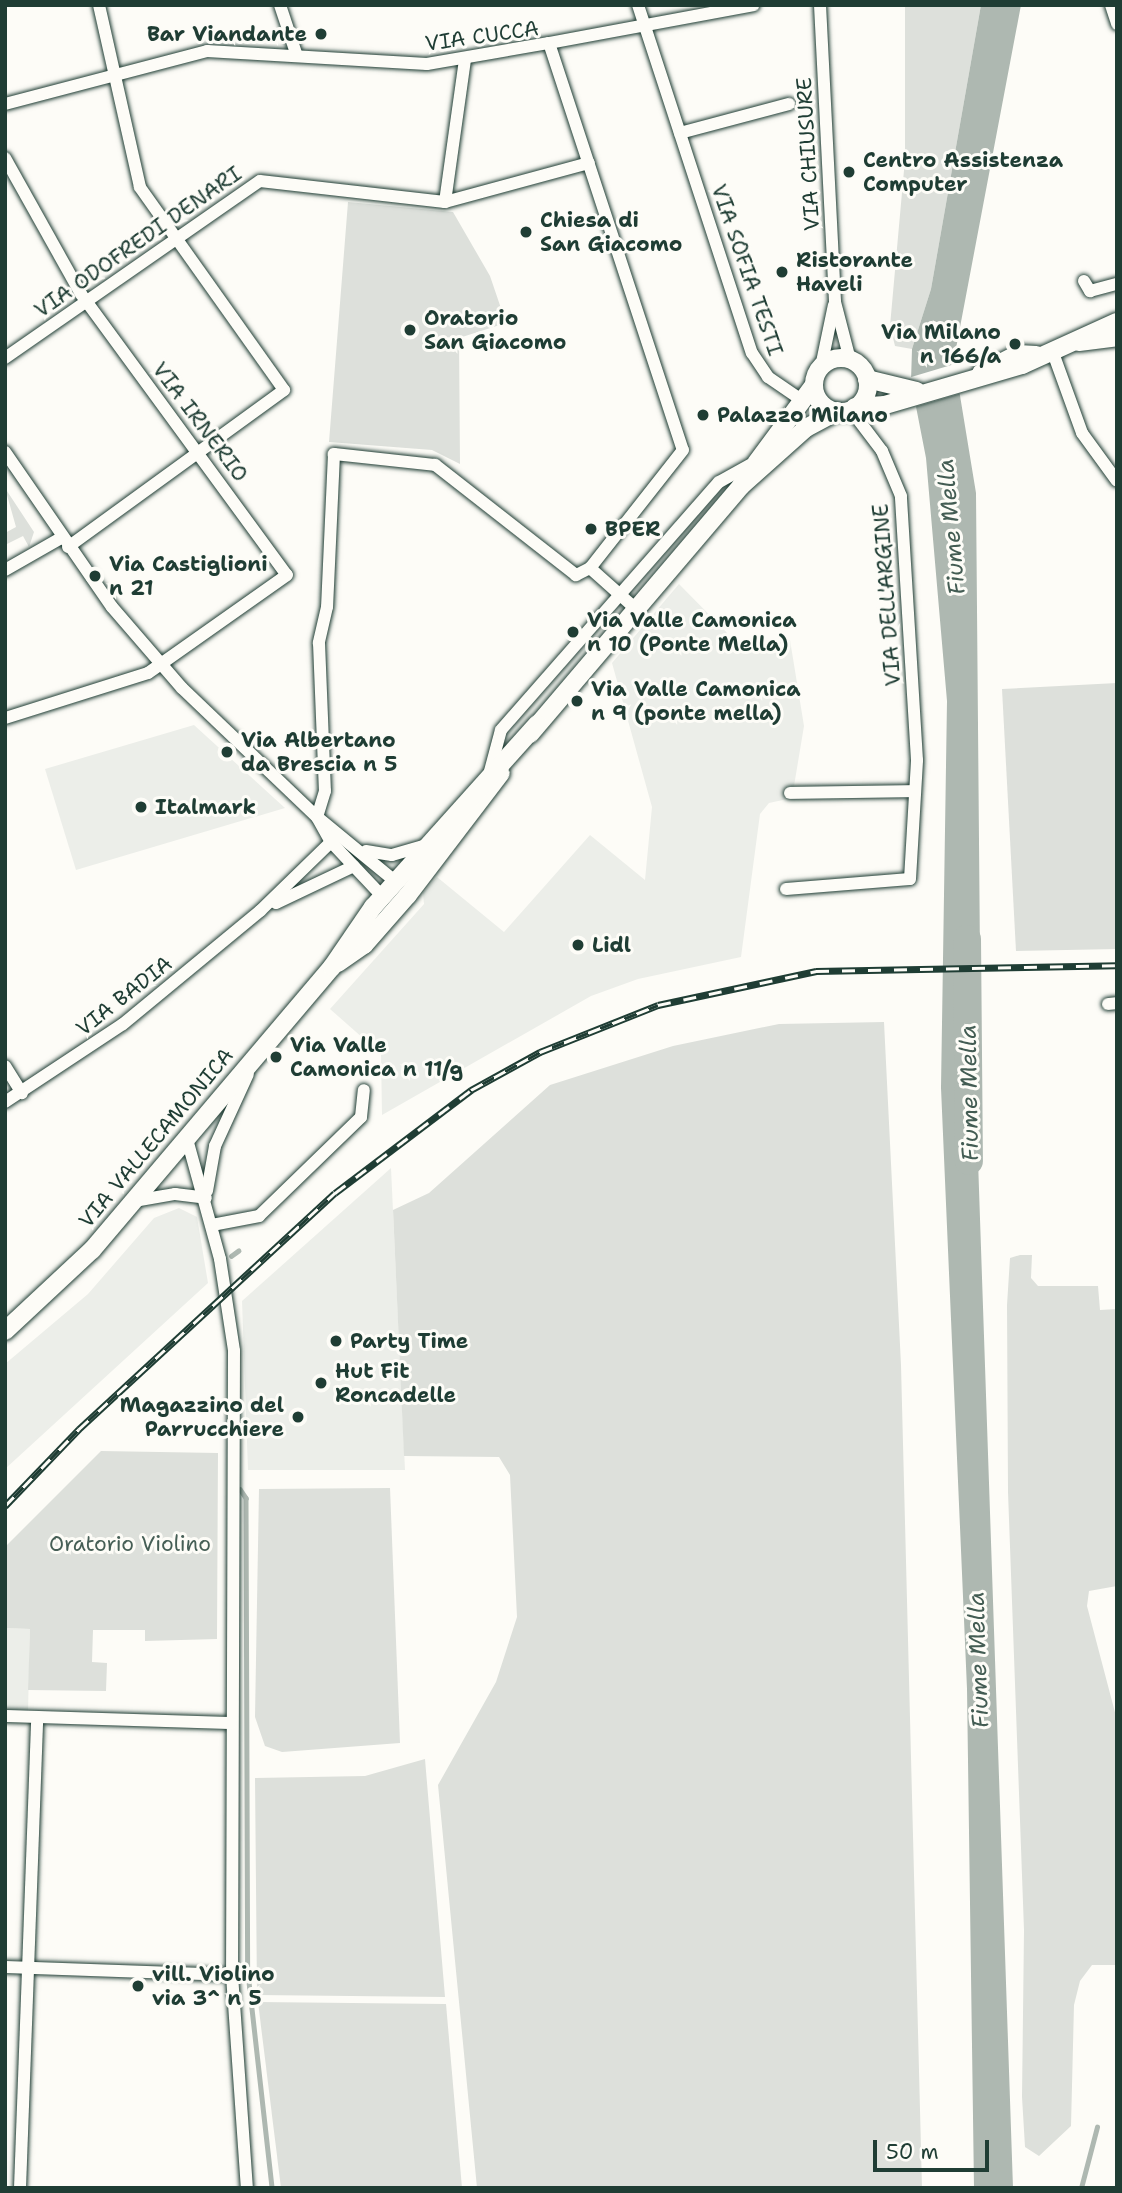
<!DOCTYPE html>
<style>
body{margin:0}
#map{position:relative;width:1122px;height:2193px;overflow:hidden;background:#fdfcf7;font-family:"Shantell Sans",sans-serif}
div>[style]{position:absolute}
.built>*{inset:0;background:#eceee9}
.green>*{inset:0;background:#dde0db}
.water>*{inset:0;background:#aeb8b1}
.pier>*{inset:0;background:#fdfcf7}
.stream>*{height:4.5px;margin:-2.25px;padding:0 2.25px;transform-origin:2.25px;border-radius:2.25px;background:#aeb8b1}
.river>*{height:28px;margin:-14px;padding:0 14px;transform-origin:14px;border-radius:14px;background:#aeb8b1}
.roads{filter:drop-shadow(0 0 2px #1f3d34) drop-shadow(0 0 2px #1f3d34)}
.street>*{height:12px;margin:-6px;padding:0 6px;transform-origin:6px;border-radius:6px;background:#fdfcf7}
.secondary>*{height:18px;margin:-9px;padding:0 9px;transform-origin:9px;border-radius:9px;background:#fdfcf7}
.secondary>.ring{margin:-9px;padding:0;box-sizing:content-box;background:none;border:18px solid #fdfcf7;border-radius:50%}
.rail>*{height:7px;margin-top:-3.5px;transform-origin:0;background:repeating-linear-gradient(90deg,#fdfcf7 0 13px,#1f3d34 0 26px);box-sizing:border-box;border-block:2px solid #1f3d34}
.dots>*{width:19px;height:19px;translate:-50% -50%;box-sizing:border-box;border:4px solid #fdfcf7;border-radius:50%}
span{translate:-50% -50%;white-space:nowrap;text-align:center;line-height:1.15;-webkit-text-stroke:6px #fdfcf7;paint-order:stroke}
.poi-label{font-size:21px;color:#1f3d34;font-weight:700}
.right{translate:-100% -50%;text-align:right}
.left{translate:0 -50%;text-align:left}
.street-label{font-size:21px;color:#1f3d34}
.park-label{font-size:21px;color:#455e55}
.water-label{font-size:23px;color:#435c53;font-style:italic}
.frame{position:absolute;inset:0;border:7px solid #1f3d34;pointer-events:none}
.scale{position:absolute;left:873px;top:2140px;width:116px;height:32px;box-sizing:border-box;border:4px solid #1f3d34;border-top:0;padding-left:9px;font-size:21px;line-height:24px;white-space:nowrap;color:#1f3d34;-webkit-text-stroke:5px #fdfcf7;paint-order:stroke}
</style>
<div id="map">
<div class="built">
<div style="clip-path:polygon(679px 584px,743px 649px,790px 640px,804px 726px,792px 798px,769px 803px,760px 814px,741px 957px,638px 979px,591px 996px,382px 1115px,381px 1054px,330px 1009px,424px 904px,423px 893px,437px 877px,504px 932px,590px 835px,645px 880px,652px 807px,612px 663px)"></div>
<div style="clip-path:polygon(194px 725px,285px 808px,76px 870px,45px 769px)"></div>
<div style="clip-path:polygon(391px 1168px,405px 1470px,248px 1470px,242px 1301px)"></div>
<div style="clip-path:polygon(179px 1208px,197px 1217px,208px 1283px,5px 1469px,5px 1364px,88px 1294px,154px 1218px)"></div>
<div style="clip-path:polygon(5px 1628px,30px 1629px,28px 1711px,5px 1711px)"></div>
</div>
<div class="green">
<div style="clip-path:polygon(905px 5px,981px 5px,931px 289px,912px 349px,895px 346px,890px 326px,905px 159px)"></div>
<div style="clip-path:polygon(348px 202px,453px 212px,490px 276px,506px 323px,459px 338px,460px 464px,432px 450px,329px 442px)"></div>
<div style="clip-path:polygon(5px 488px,34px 532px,29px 547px,23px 536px,5px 545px,5px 533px,16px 527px)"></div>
<div style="clip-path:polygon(1117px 683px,1117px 949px,1016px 951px,1002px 689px)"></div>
<div style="clip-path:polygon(884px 1022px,901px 1365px,922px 2188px,477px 2188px,438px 1785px,496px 1682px,517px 1617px,510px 1475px,499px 1457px,404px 1456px,393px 1210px,429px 1193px,550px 1085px,673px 1046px,779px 1024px)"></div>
<div style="clip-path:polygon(1020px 1255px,1032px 1255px,1031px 1278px,1038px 1286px,1098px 1286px,1100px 1310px,1117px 1309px,1117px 1586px,1089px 1591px,1087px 1606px,1117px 1720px,1117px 1965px,1092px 1965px,1080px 1981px,1074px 2005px,1071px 2126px,1039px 2156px,1025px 2147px,1022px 2097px,1024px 1930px,1008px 1492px,1007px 1305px,1010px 1258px)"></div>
<div style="clip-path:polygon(101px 1451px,218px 1453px,217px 1639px,145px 1641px,145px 1630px,93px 1630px,92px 1662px,107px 1663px,106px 1691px,28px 1690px,30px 1629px,5px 1628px,5px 1547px)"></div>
<div style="clip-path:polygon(390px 1488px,400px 1743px,282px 1752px,265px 1746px,255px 1717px,259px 1489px)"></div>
<div style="clip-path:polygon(425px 1759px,445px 1997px,257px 1995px,255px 1778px,365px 1776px)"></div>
<div style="clip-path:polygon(258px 2002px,446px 2004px,462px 2188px,281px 2188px)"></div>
</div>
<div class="water">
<div style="clip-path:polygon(981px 5px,1021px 5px,954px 359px,976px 493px,980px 956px,963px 989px,967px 1115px,978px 1160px,1013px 2188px,974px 2188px,967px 1689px,941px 1088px,947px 701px,926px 458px,911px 381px,912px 349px,931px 289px)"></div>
</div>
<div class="pier">
<div style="clip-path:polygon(958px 363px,962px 393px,911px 408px,908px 378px)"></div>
</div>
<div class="stream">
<div style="left:231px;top:1256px;width:9px;rotate:-36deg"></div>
<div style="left:240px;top:1489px;width:11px;rotate:56deg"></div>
<div style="left:246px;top:1498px;width:475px;rotate:89.8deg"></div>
<div style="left:248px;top:1973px;width:216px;rotate:83.6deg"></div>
<div style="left:1081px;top:2188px;width:63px;rotate:-75.3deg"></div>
</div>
<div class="river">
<div style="left:967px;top:939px;width:222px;rotate:89.5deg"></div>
</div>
<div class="roads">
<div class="street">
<div style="left:280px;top:5px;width:51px;rotate:71.6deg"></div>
<div style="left:638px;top:5px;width:366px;rotate:71.9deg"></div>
<div style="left:752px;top:353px;width:29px;rotate:56deg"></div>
<div style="left:768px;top:377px;width:42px;rotate:34.4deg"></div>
<div style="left:820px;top:5px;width:297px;rotate:87.1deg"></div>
<div style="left:835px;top:302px;width:60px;rotate:75.5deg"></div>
<div style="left:1111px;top:5px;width:20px;rotate:72deg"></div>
<div style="left:549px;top:43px;width:208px;rotate:-10.5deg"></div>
<div style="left:5px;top:104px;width:209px;rotate:-14.7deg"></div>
<div style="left:207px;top:51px;width:220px;rotate:3.4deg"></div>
<div style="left:427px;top:64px;width:124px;rotate:-9.8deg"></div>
<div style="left:549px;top:43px;width:428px;rotate:71.8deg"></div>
<div style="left:683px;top:450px;width:150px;rotate:128.2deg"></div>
<div style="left:590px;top:568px;width:16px;rotate:153deg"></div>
<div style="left:576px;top:575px;width:179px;rotate:-142deg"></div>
<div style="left:435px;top:465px;width:102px;rotate:-173.8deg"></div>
<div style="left:334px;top:454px;width:153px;rotate:92.6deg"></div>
<div style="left:327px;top:607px;width:37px;rotate:103deg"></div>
<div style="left:319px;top:643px;width:148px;rotate:87.7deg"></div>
<div style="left:325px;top:791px;width:27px;rotate:107deg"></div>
<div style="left:680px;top:133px;width:113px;rotate:-14.9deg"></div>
<div style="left:5px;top:158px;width:156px;rotate:60.8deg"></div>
<div style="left:81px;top:294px;width:348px;rotate:53.8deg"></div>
<div style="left:287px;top:575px;width:170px;rotate:144.8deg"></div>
<div style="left:148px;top:673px;width:150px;rotate:162.5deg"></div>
<div style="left:445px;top:202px;width:144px;rotate:-82deg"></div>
<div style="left:1084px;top:281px;width:12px;rotate:59deg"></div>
<div style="left:1090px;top:291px;width:28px;rotate:-15deg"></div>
<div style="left:1052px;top:350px;width:88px;rotate:70.1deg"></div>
<div style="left:1082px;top:433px;width:59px;rotate:53.9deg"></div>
<div style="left:5px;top:358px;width:310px;rotate:-34.8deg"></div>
<div style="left:260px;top:181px;width:186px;rotate:6.5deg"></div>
<div style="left:445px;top:202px;width:149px;rotate:-15.2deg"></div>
<div style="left:821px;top:367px;width:63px;rotate:-78.2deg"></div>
<div style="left:5px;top:452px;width:188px;rotate:55.4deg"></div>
<div style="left:112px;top:607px;width:107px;rotate:49.2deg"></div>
<div style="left:182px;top:688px;width:187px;rotate:43.7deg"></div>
<div style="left:317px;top:817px;width:101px;rotate:39.4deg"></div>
<div style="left:68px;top:547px;width:267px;rotate:-36deg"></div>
<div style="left:284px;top:390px;width:249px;rotate:-125.4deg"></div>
<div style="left:140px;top:187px;width:187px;rotate:-102.7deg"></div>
<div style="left:590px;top:568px;width:62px;rotate:41.7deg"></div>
<div style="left:5px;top:570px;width:64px;rotate:-29.7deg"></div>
<div style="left:490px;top:771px;width:42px;rotate:-75deg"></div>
<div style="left:501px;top:730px;width:330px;rotate:-48.7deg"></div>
<div style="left:719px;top:482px;width:43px;rotate:-28.9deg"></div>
<div style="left:790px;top:793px;width:125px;rotate:-0.9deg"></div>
<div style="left:317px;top:817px;width:29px;rotate:61deg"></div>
<div style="left:331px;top:842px;width:74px;rotate:46.6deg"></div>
<div style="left:366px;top:851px;width:26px;rotate:9deg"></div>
<div style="left:392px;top:855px;width:35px;rotate:-16deg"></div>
<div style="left:786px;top:889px;width:124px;rotate:-4.6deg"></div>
<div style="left:910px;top:879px;width:119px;rotate:-86.6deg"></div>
<div style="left:917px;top:760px;width:264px;rotate:-93.5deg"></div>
<div style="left:901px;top:496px;width:49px;rotate:-112.9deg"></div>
<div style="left:882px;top:451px;width:51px;rotate:-127.1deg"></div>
<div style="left:276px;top:903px;width:86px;rotate:-25.4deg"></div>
<div style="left:1108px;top:1004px;width:9px;rotate:-6deg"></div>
<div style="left:5px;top:1066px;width:32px;rotate:58deg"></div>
<div style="left:5px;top:1102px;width:141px;rotate:-33.5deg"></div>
<div style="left:123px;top:1024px;width:178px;rotate:-39.5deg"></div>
<div style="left:260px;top:911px;width:99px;rotate:-44.2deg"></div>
<div style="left:187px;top:1139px;width:124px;rotate:74.6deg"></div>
<div style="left:220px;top:1259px;width:93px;rotate:81.3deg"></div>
<div style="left:234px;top:1351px;width:624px;rotate:90.18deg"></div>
<div style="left:232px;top:1975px;width:214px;rotate:86deg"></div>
<div style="left:207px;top:1191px;width:46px;rotate:-79.9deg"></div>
<div style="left:215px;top:1146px;width:79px;rotate:-65.4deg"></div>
<div style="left:134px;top:1201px;width:42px;rotate:-9.7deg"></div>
<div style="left:175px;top:1194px;width:31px;rotate:7deg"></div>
<div style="left:212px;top:1225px;width:48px;rotate:-10.8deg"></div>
<div style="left:259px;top:1216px;width:142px;rotate:-44.1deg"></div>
<div style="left:361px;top:1117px;width:27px;rotate:-84deg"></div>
<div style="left:5px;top:1716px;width:226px;rotate:1.8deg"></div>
<div style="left:5px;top:1967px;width:227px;rotate:2deg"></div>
<div style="left:20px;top:2188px;width:471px;rotate:-87.9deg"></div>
</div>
<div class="secondary">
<div style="left:1079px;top:342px;width:38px;rotate:-7deg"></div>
<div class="ring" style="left:814px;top:358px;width:36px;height:36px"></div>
<div style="left:981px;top:373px;width:42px;rotate:-27.2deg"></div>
<div style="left:1018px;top:354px;width:18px;rotate:3deg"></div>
<div style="left:867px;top:379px;width:51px;rotate:13.5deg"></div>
<div style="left:855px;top:407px;width:30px;rotate:-4deg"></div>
<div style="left:885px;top:405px;width:143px;rotate:-16.3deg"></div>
<div style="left:1022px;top:365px;width:104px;rotate:-24.4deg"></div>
<div style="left:756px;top:463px;width:97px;rotate:-53.4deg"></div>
<div style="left:530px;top:734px;width:326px;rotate:-49.6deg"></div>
<div style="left:741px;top:486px;width:87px;rotate:-41.7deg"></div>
<div style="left:806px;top:428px;width:36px;rotate:-28deg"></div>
<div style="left:338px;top:963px;width:32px;rotate:-35deg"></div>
<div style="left:364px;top:945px;width:67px;rotate:-48.7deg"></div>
<div style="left:408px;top:895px;width:153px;rotate:-52.7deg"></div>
<div style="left:5px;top:1331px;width:119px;rotate:-43deg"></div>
<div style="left:92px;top:1250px;width:371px;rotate:-49.7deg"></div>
<div style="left:332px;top:967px;width:73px;rotate:-55.7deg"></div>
<div style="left:373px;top:907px;width:246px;rotate:-48.1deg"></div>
</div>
</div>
<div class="rail">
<div style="left:5px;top:1506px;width:107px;rotate:-46.1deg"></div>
<div style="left:79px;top:1429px;width:348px;rotate:-42.7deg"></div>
<div style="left:335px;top:1193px;width:171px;rotate:-37.1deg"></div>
<div style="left:471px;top:1090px;width:79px;rotate:-28.8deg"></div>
<div style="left:540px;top:1052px;width:127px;rotate:-21.7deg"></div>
<div style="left:658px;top:1005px;width:162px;rotate:-12.1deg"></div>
<div style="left:816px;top:971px;width:301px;rotate:-1.1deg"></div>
</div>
<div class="dots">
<div style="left:321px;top:34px;background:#1f3d34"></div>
<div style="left:849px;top:172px;background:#1f3d34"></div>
<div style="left:526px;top:232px;background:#1f3d34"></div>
<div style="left:782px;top:272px;background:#1f3d34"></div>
<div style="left:410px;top:330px;background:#1f3d34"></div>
<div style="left:1015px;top:344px;background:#1f3d34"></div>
<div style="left:703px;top:415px;background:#1f3d34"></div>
<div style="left:591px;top:529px;background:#1f3d34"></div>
<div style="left:95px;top:576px;background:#1f3d34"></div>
<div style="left:573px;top:632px;background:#1f3d34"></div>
<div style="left:577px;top:701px;background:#1f3d34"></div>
<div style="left:227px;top:752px;background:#1f3d34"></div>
<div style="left:141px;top:807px;background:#1f3d34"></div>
<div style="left:578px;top:945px;background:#1f3d34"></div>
<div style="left:276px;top:1057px;background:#1f3d34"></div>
<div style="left:336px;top:1341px;background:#1f3d34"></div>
<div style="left:321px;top:1383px;background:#1f3d34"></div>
<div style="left:298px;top:1417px;background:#1f3d34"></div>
<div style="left:138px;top:1986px;background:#1f3d34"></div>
</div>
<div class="poi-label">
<span class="right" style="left:307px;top:34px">Bar Viandante</span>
<span class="left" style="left:863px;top:172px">Centro Assistenza<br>Computer</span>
<span class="left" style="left:540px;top:232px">Chiesa di<br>San Giacomo</span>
<span class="left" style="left:796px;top:272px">Ristorante<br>Haveli</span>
<span class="left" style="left:424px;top:330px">Oratorio<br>San Giacomo</span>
<span class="right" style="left:1001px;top:344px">Via Milano<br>n 166/a</span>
<span class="left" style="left:717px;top:415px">Palazzo Milano</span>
<span class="left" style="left:605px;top:529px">BPER</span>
<span class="left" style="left:109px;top:576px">Via Castiglioni<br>n 21</span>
<span class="left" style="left:587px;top:632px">Via Valle Camonica<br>n 10 (Ponte Mella)</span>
<span class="left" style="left:591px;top:701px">Via Valle Camonica<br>n 9 (ponte mella)</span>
<span class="left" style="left:241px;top:752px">Via Albertano<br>da Brescia n 5</span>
<span class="left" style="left:155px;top:807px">Italmark</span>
<span class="left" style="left:592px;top:945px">Lidl</span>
<span class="left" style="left:290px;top:1057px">Via Valle<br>Camonica n 11/g</span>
<span class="left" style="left:350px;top:1341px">Party Time</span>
<span class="left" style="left:335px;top:1383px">Hut Fit<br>Roncadelle</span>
<span class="right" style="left:284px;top:1417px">Magazzino del<br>Parrucchiere</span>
<span class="left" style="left:152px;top:1986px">vill. Violino<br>via 3^ n 5</span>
</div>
<div class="street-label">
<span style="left:482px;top:36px;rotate:-8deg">VIA CUCCA</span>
<span style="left:808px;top:154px;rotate:-93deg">VIA CHIUSURE</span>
<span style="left:138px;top:242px;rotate:-35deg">VIA ODOFREDI DENARI</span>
<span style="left:747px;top:270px;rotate:71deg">VIA SOFIA TESTI</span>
<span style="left:200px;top:422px;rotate:53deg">VIA IRNERIO</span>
<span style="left:887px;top:595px;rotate:-94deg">VIA DELL'ARGINE</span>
<span style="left:124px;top:996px;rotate:-38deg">VIA BADIA</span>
<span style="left:156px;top:1138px;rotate:-50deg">VIA VALLECAMONICA</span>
</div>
<div class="park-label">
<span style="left:130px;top:1544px">Oratorio Violino</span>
</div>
<div class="water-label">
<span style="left:951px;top:527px;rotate:-95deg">Fiume Mella</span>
<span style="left:969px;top:1093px;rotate:-91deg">Fiume Mella</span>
<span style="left:978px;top:1660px;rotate:-92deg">Fiume Mella</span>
</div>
<div class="frame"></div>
<div class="scale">50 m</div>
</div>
